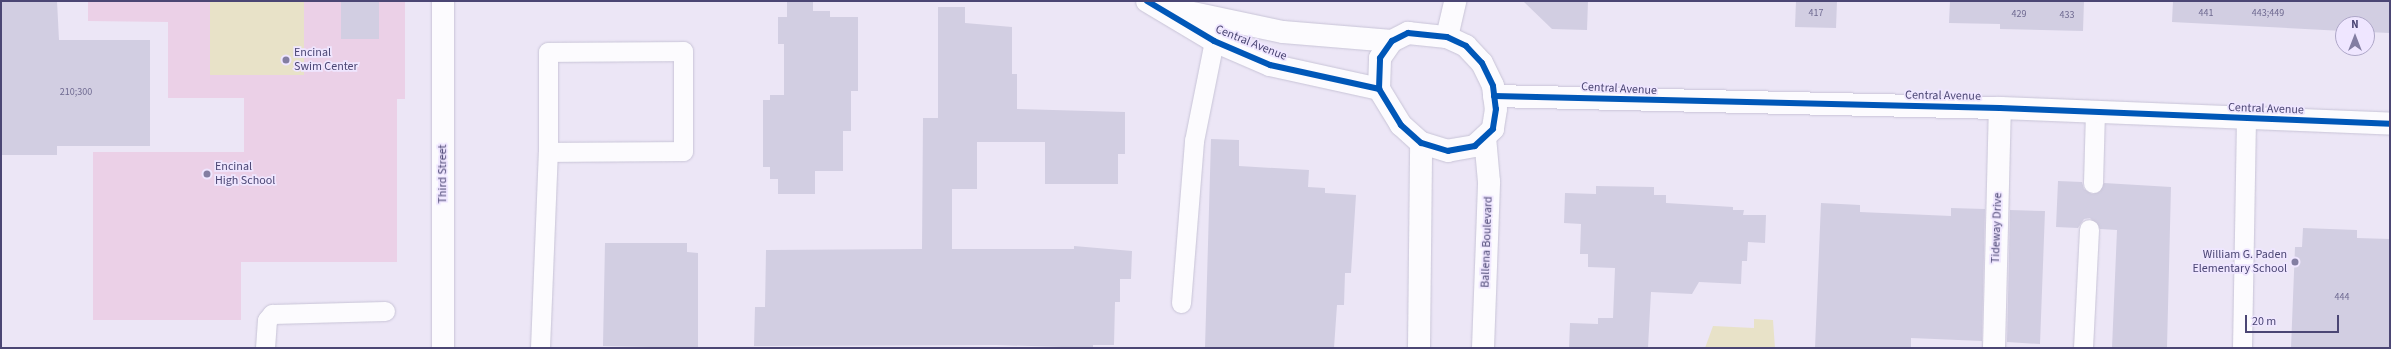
<!DOCTYPE html>
<style>
body{margin:0}
#map{position:relative;width:2391px;height:349px;overflow:hidden;background:#ece6f6;font-family:"Source Sans 3",sans-serif}
div>[style]{position:absolute}
.green>*{inset:0;background:#ebd0e7}
.water>*{inset:0;background:#e8e2c8}
.building>*{inset:0;background:#d2cee2}
.roads{filter:drop-shadow(0 0 1px #c8c4d7) drop-shadow(0 0 1px #c8c4d7)}
.lane>*{height:19px;margin:-9.5px;padding:0 9.5px;transform-origin:9.5px;border-radius:9.5px;background:#fcfbfe}
.street>*{height:22px;margin:-11px;padding:0 11px;transform-origin:11px;border-radius:11px;background:#fcfbfe}
.secondary>*{height:22px;margin:-11px;padding:0 11px;transform-origin:11px;border-radius:11px;background:#fcfbfe}
.cycleway>*{height:6px;margin:-3px;padding:0 3px;transform-origin:3px;border-radius:3px;background:#0057b8}
.dots>*{width:11px;height:11px;translate:-50% -50%;box-sizing:border-box;border:2px solid #efe6ff;border-radius:50%}
span{translate:-50% -50%;white-space:nowrap;text-align:center;line-height:1.15;-webkit-text-stroke:3.5px #efe6ff;paint-order:stroke}
.number-label{font-size:10px;color:#6f6a91}
.number-label span{-webkit-text-stroke-width:0}
.street-label{font-size:12px;color:#4b4674}
.poi-label{font-size:12px;color:#4b4674}
.left{translate:0 -50%;text-align:left}
.right{translate:-100% -50%;text-align:right}
.frame{position:absolute;inset:0;border:2px solid #4b4674;pointer-events:none}
.north{position:absolute;left:2335px;top:16px;width:40px;height:40px;box-sizing:border-box;background:#efe6ff;border:1px solid #ada6c7;border-radius:50%;rotate:0deg;font-size:11px;font-weight:700;line-height:16px;text-align:center;color:#4b4674}
.north::after{content:'';display:block;margin:auto;width:14px;height:18px;background:#837ea2;clip-path:polygon(50% 0,100% 100%,50% 72%,0 100%)}
.scale{position:absolute;left:2245px;top:315px;width:94px;height:18px;box-sizing:border-box;border:2px solid #4b4674;border-top:0;padding-left:5px;font-size:12px;line-height:14px;white-space:nowrap;color:#4b4674;-webkit-text-stroke:3px #efe6ff;paint-order:stroke}
</style>
<div id="map">
<div class="green">
<div style="clip-path:polygon(88px 1px,405px 1px,405px 99px,397px 99px,397px 262px,241px 262px,241px 320px,93px 320px,93px 152px,244px 152px,244px 98px,168px 98px,168px 22px,88px 21px)"></div>
</div>
<div class="water">
<div style="clip-path:polygon(210px 1px,304px 1px,304px 75px,210px 75px)"></div>
<div style="clip-path:polygon(1754px 319px,1773px 320px,1775px 348px,1705px 348px,1713px 326px,1754px 328px)"></div>
</div>
<div class="building">
<div style="clip-path:polygon(1px 1px,57px 1px,59px 40px,150px 40px,150px 146px,57px 146px,57px 155px,1px 155px)"></div>
<div style="clip-path:polygon(341px 1px,379px 1px,379px 39px,341px 39px)"></div>
<div style="clip-path:polygon(787px 1px,813px 1px,813px 11px,830px 11px,830px 17px,858px 17px,858px 91px,851px 91px,851px 131px,843px 131px,843px 171px,815px 171px,815px 194px,778px 194px,778px 179px,770px 179px,770px 167px,763px 167px,763px 100px,770px 100px,770px 95px,784px 95px,784px 44px,778px 44px,778px 17px,787px 17px)"></div>
<div style="clip-path:polygon(1523px 1px,1588px 1px,1587px 30px,1552px 29px)"></div>
<div style="clip-path:polygon(1796px 1px,1837px 1px,1836px 28px,1795px 27px)"></div>
<div style="clip-path:polygon(1950px 1px,2084px 1px,2083px 31px,2000px 29px,2000px 24px,1949px 23px)"></div>
<div style="clip-path:polygon(2173px 1px,2390px 1px,2390px 33px,2367px 32px,2367px 24px,2343px 24px,2343px 31px,2172px 22px)"></div>
<div style="clip-path:polygon(938px 7px,965px 7px,965px 23px,1012px 27px,1012px 74px,1017px 74px,1017px 109px,1125px 112px,1125px 154px,1118px 154px,1118px 184px,1045px 184px,1045px 142px,977px 142px,977px 189px,952px 189px,952px 249px,1074px 249px,1074px 246px,1132px 251px,1131px 279px,1120px 279px,1120px 302px,1115px 302px,1114px 345px,1093px 345px,1093px 348px,996px 345px,754px 346px,755px 307px,765px 307px,766px 250px,922px 249px,923px 118px,938px 118px)"></div>
<div style="clip-path:polygon(1211px 139px,1239px 140px,1239px 166px,1309px 170px,1308px 187px,1325px 188px,1325px 193px,1356px 195px,1351px 273px,1345px 273px,1344px 305px,1337px 305px,1334px 348px,1205px 348px)"></div>
<div style="clip-path:polygon(2058px 181px,2082px 182px,2084px 189px,2092px 194px,2099px 192px,2104px 183px,2171px 187px,2167px 348px,2112px 348px,2117px 230px,2100px 229px,2090px 218px,2084px 219px,2078px 228px,2056px 227px)"></div>
<div style="clip-path:polygon(1596px 186px,1654px 187px,1654px 195px,1666px 195px,1666px 203px,1733px 207px,1733px 210px,1744px 210px,1743px 215px,1766px 215px,1765px 243px,1748px 242px,1747px 261px,1742px 261px,1741px 284px,1699px 282px,1692px 294px,1651px 292px,1648px 348px,1569px 348px,1570px 323px,1598px 324px,1598px 318px,1613px 318px,1615px 268px,1588px 267px,1588px 254px,1580px 254px,1581px 224px,1564px 223px,1565px 193px,1596px 194px)"></div>
<div style="clip-path:polygon(1821px 203px,1860px 205px,1860px 212px,1951px 216px,1951px 208px,1985px 209px,1982px 341px,1911px 338px,1911px 348px,1815px 348px)"></div>
<div style="clip-path:polygon(2010px 210px,2045px 211px,2040px 344px,2007px 342px)"></div>
<div style="clip-path:polygon(2303px 228px,2357px 230px,2357px 238px,2390px 239px,2390px 348px,2291px 348px,2295px 247px,2302px 247px)"></div>
<div style="clip-path:polygon(605px 243px,687px 243px,687px 252px,698px 253px,698px 348px,603px 346px)"></div>
</div>
<div class="roads">
<div class="lane">
<div style="left:683px;top:51px;width:100px;rotate:90deg"></div>
<div style="left:683px;top:151px;width:135px;rotate:179.6deg"></div>
<div style="left:548px;top:152px;width:100px;rotate:-90deg"></div>
<div style="left:548px;top:52px;width:135px;rotate:-0.4deg"></div>
<div style="left:2093px;top:183px;width:70px;rotate:-88.4deg"></div>
<div style="left:1181px;top:303px;width:163px;rotate:-85.4deg"></div>
<div style="left:1194px;top:141px;width:102px;rotate:-78.7deg"></div>
<div style="left:265px;top:348px;width:28px;rotate:-86deg"></div>
<div style="left:267px;top:320px;width:8px;rotate:-50deg"></div>
<div style="left:272px;top:314px;width:113px;rotate:-1.5deg"></div>
<div style="left:540px;top:348px;width:196px;rotate:-87.7deg"></div>
<div style="left:2083px;top:348px;width:119px;rotate:-87.1deg"></div>
<div style="left:2242px;top:348px;width:228px;rotate:-89deg"></div>
</div>
<div class="street">
<div style="left:443px;top:1px;width:347px;rotate:90deg"></div>
<div style="left:1447px;top:37px;width:37px;rotate:-77deg"></div>
<div style="left:1994px;top:348px;width:240px;rotate:-88.6deg"></div>
</div>
<div class="secondary">
<div style="left:1147px;top:1px;width:78px;rotate:30.8deg"></div>
<div style="left:1214px;top:41px;width:61px;rotate:23.2deg"></div>
<div style="left:1270px;top:65px;width:112px;rotate:12.4deg"></div>
<div style="left:1174px;top:9px;width:111px;rotate:11.9deg"></div>
<div style="left:1283px;top:32px;width:109px;rotate:4.7deg"></div>
<div style="left:1408px;top:33px;width:39px;rotate:6deg"></div>
<div style="left:1447px;top:37px;width:21px;rotate:25deg"></div>
<div style="left:1466px;top:46px;width:23px;rotate:47deg"></div>
<div style="left:1482px;top:63px;width:25px;rotate:64deg"></div>
<div style="left:1493px;top:86px;width:23px;rotate:83deg"></div>
<div style="left:1496px;top:109px;width:20px;rotate:99deg"></div>
<div style="left:1493px;top:129px;width:25px;rotate:137deg"></div>
<div style="left:1475px;top:146px;width:27px;rotate:170deg"></div>
<div style="left:1448px;top:151px;width:28px;rotate:-163deg"></div>
<div style="left:1421px;top:143px;width:27px;rotate:-138deg"></div>
<div style="left:1401px;top:125px;width:42px;rotate:-121.4deg"></div>
<div style="left:1379px;top:89px;width:31px;rotate:-88deg"></div>
<div style="left:1380px;top:58px;width:21px;rotate:-55deg"></div>
<div style="left:1392px;top:41px;width:18px;rotate:-27deg"></div>
<div style="left:1494px;top:96px;width:506px;rotate:1.36deg"></div>
<div style="left:2000px;top:108px;width:390px;rotate:2.3deg"></div>
<div style="left:1419px;top:348px;width:205px;rotate:-89.4deg"></div>
<div style="left:1483px;top:348px;width:166px;rotate:-87.9deg"></div>
<div style="left:1489px;top:182px;width:45px;rotate:-95.1deg"></div>
</div>
</div>
<div class="cycleway">
<div style="left:1147px;top:1px;width:78px;rotate:30.8deg"></div>
<div style="left:1214px;top:41px;width:61px;rotate:23.2deg"></div>
<div style="left:1270px;top:65px;width:112px;rotate:12.4deg"></div>
<div style="left:1408px;top:33px;width:39px;rotate:6deg"></div>
<div style="left:1447px;top:37px;width:21px;rotate:25deg"></div>
<div style="left:1466px;top:46px;width:23px;rotate:47deg"></div>
<div style="left:1482px;top:63px;width:25px;rotate:64deg"></div>
<div style="left:1493px;top:86px;width:23px;rotate:83deg"></div>
<div style="left:1496px;top:109px;width:20px;rotate:99deg"></div>
<div style="left:1493px;top:129px;width:25px;rotate:137deg"></div>
<div style="left:1475px;top:146px;width:27px;rotate:170deg"></div>
<div style="left:1448px;top:151px;width:28px;rotate:-163deg"></div>
<div style="left:1421px;top:143px;width:27px;rotate:-138deg"></div>
<div style="left:1401px;top:125px;width:42px;rotate:-121.4deg"></div>
<div style="left:1379px;top:89px;width:31px;rotate:-88deg"></div>
<div style="left:1380px;top:58px;width:21px;rotate:-55deg"></div>
<div style="left:1392px;top:41px;width:18px;rotate:-27deg"></div>
<div style="left:1494px;top:96px;width:506px;rotate:1.36deg"></div>
<div style="left:2000px;top:108px;width:390px;rotate:2.3deg"></div>
</div>
<div class="dots">
<div style="left:286px;top:60px;background:#837ea2"></div>
<div style="left:207px;top:174px;background:#837ea2"></div>
<div style="left:2295px;top:262px;background:#837ea2"></div>
</div>
<div class="number-label">
<span style="left:1816px;top:14px">417</span>
<span style="left:2206px;top:14px">441</span>
<span style="left:2268px;top:14px">443;449</span>
<span style="left:2019px;top:15px">429</span>
<span style="left:2067px;top:16px">433</span>
<span style="left:76px;top:93px">210;300</span>
<span style="left:2342px;top:298px">444</span>
</div>
<div class="street-label">
<span style="left:1251px;top:43px;rotate:22deg">Central Avenue</span>
<span style="left:1619px;top:89px;rotate:3deg">Central Avenue</span>
<span style="left:1943px;top:96px;rotate:1deg">Central Avenue</span>
<span style="left:2266px;top:109px;rotate:2deg">Central Avenue</span>
<span style="left:443px;top:174px;rotate:-90deg">Third Street</span>
<span style="left:1997px;top:228px;rotate:-88deg">Tideway Drive</span>
<span style="left:1487px;top:242px;rotate:-88deg">Ballena Boulevard</span>
</div>
<div class="poi-label">
<span class="left" style="left:294px;top:60px">Encinal<br>Swim Center</span>
<span class="left" style="left:215px;top:174px">Encinal<br>High School</span>
<span class="right" style="left:2287px;top:262px">William G. Paden<br>Elementary School</span>
</div>
<div class="frame"></div>
<div class="north">N</div>
<div class="scale">20 m</div>
</div>
